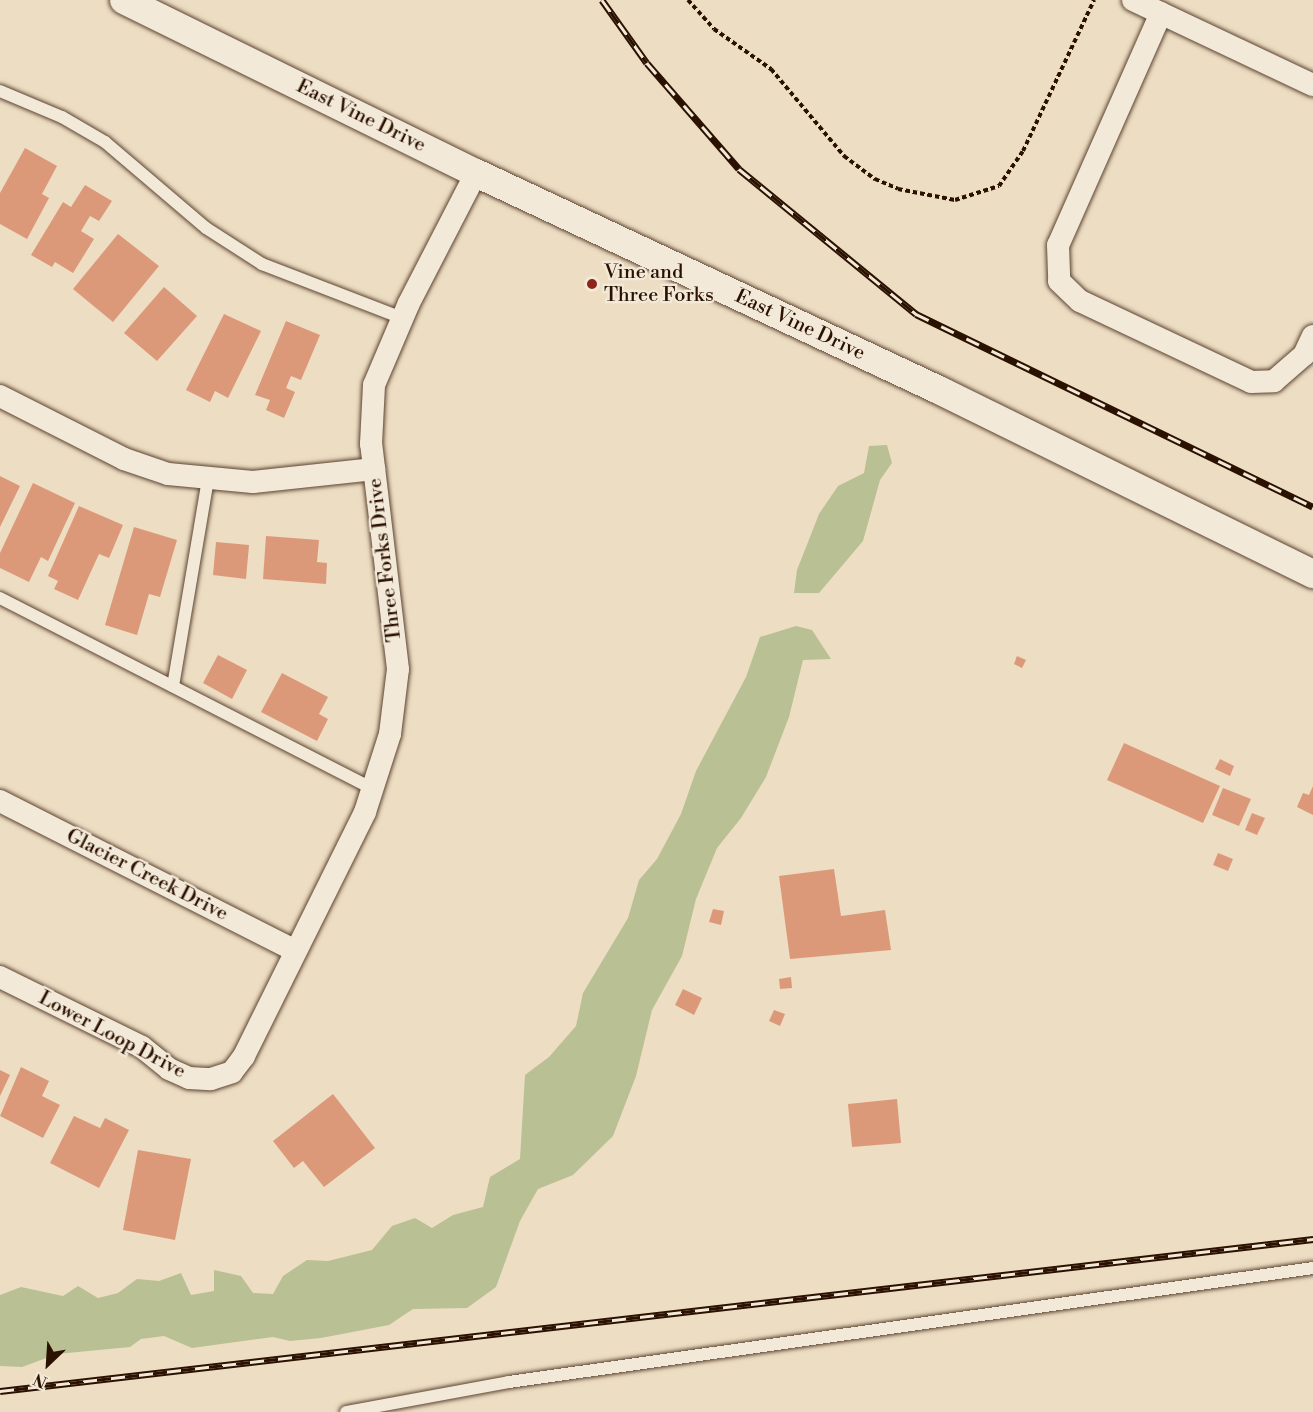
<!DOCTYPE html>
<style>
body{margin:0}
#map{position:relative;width:1313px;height:1412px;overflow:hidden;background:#edddc3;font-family:"Libre Bodoni",serif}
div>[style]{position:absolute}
.green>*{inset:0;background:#b9c093}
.building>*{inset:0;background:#dc997a}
.path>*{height:4px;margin-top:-2px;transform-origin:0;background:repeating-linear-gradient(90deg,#2b1100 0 4.5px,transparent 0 7.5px)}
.roads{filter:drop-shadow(0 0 2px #5c4431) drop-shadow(0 0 2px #5c4431)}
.service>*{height:12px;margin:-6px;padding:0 6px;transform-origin:6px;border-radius:6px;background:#f3e9d8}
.minor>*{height:22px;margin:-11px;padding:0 11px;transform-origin:11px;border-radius:11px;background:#f3e9d8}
.tertiary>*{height:28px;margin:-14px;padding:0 14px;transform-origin:14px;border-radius:14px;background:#f3e9d8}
.rail>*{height:7px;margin-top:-3.5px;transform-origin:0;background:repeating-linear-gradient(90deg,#f3e9d8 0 14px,#2b1100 0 28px);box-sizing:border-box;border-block:2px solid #2b1100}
.dots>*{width:16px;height:16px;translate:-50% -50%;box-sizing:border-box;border:3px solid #f3e9d8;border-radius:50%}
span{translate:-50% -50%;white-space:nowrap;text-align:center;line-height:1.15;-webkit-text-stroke:4.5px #f3e9d8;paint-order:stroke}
.street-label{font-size:20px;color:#2b1100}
.poi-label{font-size:20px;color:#2b1100}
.left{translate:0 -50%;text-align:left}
.north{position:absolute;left:18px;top:1334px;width:60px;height:60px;-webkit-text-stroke:4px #f3e9d8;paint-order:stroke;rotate:205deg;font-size:16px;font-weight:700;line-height:24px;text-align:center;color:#2b1100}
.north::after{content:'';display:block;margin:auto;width:21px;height:27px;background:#2b1100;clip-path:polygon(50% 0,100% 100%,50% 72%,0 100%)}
</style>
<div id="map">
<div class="green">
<div style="clip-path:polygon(887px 445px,892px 463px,880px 480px,863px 541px,819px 593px,794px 593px,797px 570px,819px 514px,838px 486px,864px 473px,869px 446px)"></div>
<div style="clip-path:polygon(796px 626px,812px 630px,831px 659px,803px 660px,789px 717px,766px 777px,741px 818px,717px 848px,696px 899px,682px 956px,652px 1010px,636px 1076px,613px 1136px,573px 1175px,538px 1189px,520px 1221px,496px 1287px,467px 1308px,413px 1309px,389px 1325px,321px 1338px,290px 1341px,273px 1337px,192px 1348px,164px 1336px,141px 1339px,130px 1347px,57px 1354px,22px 1367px,0 1366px,0 1295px,21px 1287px,63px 1296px,78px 1286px,98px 1298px,118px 1293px,137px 1279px,159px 1281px,181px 1273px,191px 1295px,214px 1291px,214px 1270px,241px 1276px,253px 1293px,273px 1294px,283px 1276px,307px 1260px,328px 1261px,372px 1250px,392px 1226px,415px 1218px,432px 1228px,453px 1215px,483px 1207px,490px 1177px,520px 1159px,525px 1075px,549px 1057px,576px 1026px,583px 993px,628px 918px,639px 880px,657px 859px,681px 814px,696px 771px,746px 677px,760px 637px)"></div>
</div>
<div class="building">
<div style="clip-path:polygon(25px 148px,57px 166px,42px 194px,49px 198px,27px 239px,0 224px,0 193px)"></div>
<div style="clip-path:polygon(85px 185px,112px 201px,99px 221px,90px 216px,81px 231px,94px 239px,73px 273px,55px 262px,52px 267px,31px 255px,63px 202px,71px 207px)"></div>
<div style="clip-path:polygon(118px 234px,159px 266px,113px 322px,73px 289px)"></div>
<div style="clip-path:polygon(164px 287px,197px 316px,157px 361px,124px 333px)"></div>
<div style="clip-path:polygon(224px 314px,261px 331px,228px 398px,215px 391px,210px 402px,186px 390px)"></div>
<div style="clip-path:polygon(286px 321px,320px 335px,301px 380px,291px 376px,286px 388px,295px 392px,284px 418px,266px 410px,270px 400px,255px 395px)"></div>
<div style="clip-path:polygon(0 476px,20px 486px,0 527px)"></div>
<div style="clip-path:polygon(33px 483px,75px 503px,48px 561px,41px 557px,29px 582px,0 568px,0 553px)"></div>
<div style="clip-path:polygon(79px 506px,123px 525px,109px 558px,99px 554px,78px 600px,54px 589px,58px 581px,48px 576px)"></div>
<div style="clip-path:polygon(134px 527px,177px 540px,160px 597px,149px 594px,137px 635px,105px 625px)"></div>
<div style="clip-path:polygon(266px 536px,319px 540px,317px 562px,327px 563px,326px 584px,263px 579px)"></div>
<div style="clip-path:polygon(216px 542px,249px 545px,246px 579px,213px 575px)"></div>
<div style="clip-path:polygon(218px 655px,247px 670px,232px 699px,203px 683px)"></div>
<div style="clip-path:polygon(1017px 656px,1026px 660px,1022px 668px,1014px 664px)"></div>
<div style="clip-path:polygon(282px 673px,328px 697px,319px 714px,328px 719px,317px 741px,261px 712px)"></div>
<div style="clip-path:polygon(1124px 743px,1220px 786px,1203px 823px,1107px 780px)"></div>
<div style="clip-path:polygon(1220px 759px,1234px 766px,1230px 776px,1215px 769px)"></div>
<div style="clip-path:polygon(1313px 786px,1313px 815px,1297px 807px,1303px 793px,1309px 795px)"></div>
<div style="clip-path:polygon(1223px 788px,1251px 799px,1239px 826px,1212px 815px)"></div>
<div style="clip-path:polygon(1252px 813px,1265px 818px,1257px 835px,1245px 830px)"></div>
<div style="clip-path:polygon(1218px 853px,1233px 859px,1228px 871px,1213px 865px)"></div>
<div style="clip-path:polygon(834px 869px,841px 916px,885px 910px,891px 950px,790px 959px,779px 876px)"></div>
<div style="clip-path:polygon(713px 909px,724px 911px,721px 925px,709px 922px)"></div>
<div style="clip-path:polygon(791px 977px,792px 988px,780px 989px,779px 979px)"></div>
<div style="clip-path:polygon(683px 989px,702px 998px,694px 1015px,675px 1005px)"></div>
<div style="clip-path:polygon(774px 1010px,785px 1014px,780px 1026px,769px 1021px)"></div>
<div style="clip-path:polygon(21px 1067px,49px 1081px,42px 1096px,60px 1105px,43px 1138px,0 1116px)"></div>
<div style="clip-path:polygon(0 1070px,10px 1075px,0 1096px)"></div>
<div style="clip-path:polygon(333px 1094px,375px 1148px,324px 1187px,303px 1161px,294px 1168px,273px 1141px)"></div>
<div style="clip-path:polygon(897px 1099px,901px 1143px,852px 1147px,848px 1104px)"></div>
<div style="clip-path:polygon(74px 1116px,100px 1128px,105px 1118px,129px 1130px,99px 1188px,50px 1163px)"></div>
<div style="clip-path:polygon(138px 1150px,191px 1159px,175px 1240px,123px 1230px)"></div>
</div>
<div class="path">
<div style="left:688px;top:0;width:39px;rotate:48deg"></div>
<div style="left:714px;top:29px;width:70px;rotate:35.1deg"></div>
<div style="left:771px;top:69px;width:114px;rotate:50deg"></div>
<div style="left:844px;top:156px;width:39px;rotate:37deg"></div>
<div style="left:875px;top:179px;width:25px;rotate:23deg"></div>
<div style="left:898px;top:189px;width:58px;rotate:10.9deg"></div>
<div style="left:955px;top:200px;width:46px;rotate:-17.7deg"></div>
<div style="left:999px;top:186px;width:42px;rotate:-55.6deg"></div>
<div style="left:1023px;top:151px;width:167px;rotate:-64.8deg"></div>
</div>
<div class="roads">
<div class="service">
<div style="left:0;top:91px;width:67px;rotate:22.8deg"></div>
<div style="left:62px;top:117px;width:50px;rotate:30.2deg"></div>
<div style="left:105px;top:142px;width:133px;rotate:40.4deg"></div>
<div style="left:206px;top:228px;width:67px;rotate:32.7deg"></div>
<div style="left:262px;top:264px;width:150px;rotate:21.1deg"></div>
<div style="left:0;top:598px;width:420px;rotate:27.1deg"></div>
<div style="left:173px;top:686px;width:209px;rotate:-80.4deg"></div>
<div style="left:346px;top:1412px;width:166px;rotate:-10.4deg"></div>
<div style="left:509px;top:1382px;width:812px;rotate:-8.07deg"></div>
</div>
<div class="minor">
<div style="left:1133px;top:0;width:199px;rotate:25.3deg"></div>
<div style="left:1161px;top:13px;width:254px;rotate:113.9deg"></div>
<div style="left:1058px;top:245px;width:36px;rotate:88deg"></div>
<div style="left:1059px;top:281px;width:29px;rotate:44deg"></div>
<div style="left:1080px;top:301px;width:189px;rotate:25.3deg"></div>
<div style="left:1251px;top:382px;width:23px;rotate:-2deg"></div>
<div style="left:1274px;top:381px;width:40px;rotate:-41deg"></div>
<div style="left:1304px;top:355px;width:21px;rotate:-65deg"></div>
<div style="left:0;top:396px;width:139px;rotate:26.9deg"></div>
<div style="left:124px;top:459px;width:46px;rotate:18.8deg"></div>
<div style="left:168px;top:474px;width:85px;rotate:5.4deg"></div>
<div style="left:253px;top:482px;width:122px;rotate:-6.1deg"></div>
<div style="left:0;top:801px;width:330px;rotate:26.9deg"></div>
<div style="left:0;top:977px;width:158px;rotate:26.2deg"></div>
<div style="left:142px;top:1047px;width:35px;rotate:39deg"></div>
<div style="left:169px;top:1069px;width:22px;rotate:24deg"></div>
<div style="left:189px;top:1078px;width:22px;rotate:3deg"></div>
<div style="left:211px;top:1079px;width:22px;rotate:-18deg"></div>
<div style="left:232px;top:1072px;width:20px;rotate:-53deg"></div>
<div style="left:244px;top:1056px;width:272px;rotate:-63.6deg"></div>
<div style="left:365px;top:812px;width:82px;rotate:-72.2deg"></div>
<div style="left:390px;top:734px;width:65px;rotate:-83deg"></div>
<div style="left:398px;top:669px;width:227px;rotate:-96.8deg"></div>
<div style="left:371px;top:444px;width:59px;rotate:-87.1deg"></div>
<div style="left:374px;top:385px;width:89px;rotate:-66.9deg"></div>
<div style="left:409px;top:303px;width:146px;rotate:-62.7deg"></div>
</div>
<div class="tertiary">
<div style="left:124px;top:0;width:392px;rotate:26.2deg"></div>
<div style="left:476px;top:173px;width:514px;rotate:25.12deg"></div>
<div style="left:941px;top:391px;width:415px;rotate:26.2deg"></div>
</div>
</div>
<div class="rail">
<div style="left:602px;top:0;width:77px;rotate:54.5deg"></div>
<div style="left:647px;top:63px;width:140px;rotate:49deg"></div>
<div style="left:739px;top:169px;width:229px;rotate:39.3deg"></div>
<div style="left:916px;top:314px;width:441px;rotate:25.9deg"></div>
<div style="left:0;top:1391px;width:1322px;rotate:-6.6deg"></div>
</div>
<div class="dots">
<div style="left:592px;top:284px;background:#8f2418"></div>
</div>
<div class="street-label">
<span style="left:361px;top:116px;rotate:26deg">East Vine Drive</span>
<span style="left:800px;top:325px;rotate:25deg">East Vine Drive</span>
<span style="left:385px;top:560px;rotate:-97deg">Three Forks Drive</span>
<span style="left:147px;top:875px;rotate:27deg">Glacier Creek Drive</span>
<span style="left:112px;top:1035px;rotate:28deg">Lower Loop Drive</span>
</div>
<div class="poi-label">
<span class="left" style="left:604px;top:284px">Vine and<br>Three Forks</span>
</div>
<div class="north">N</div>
</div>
